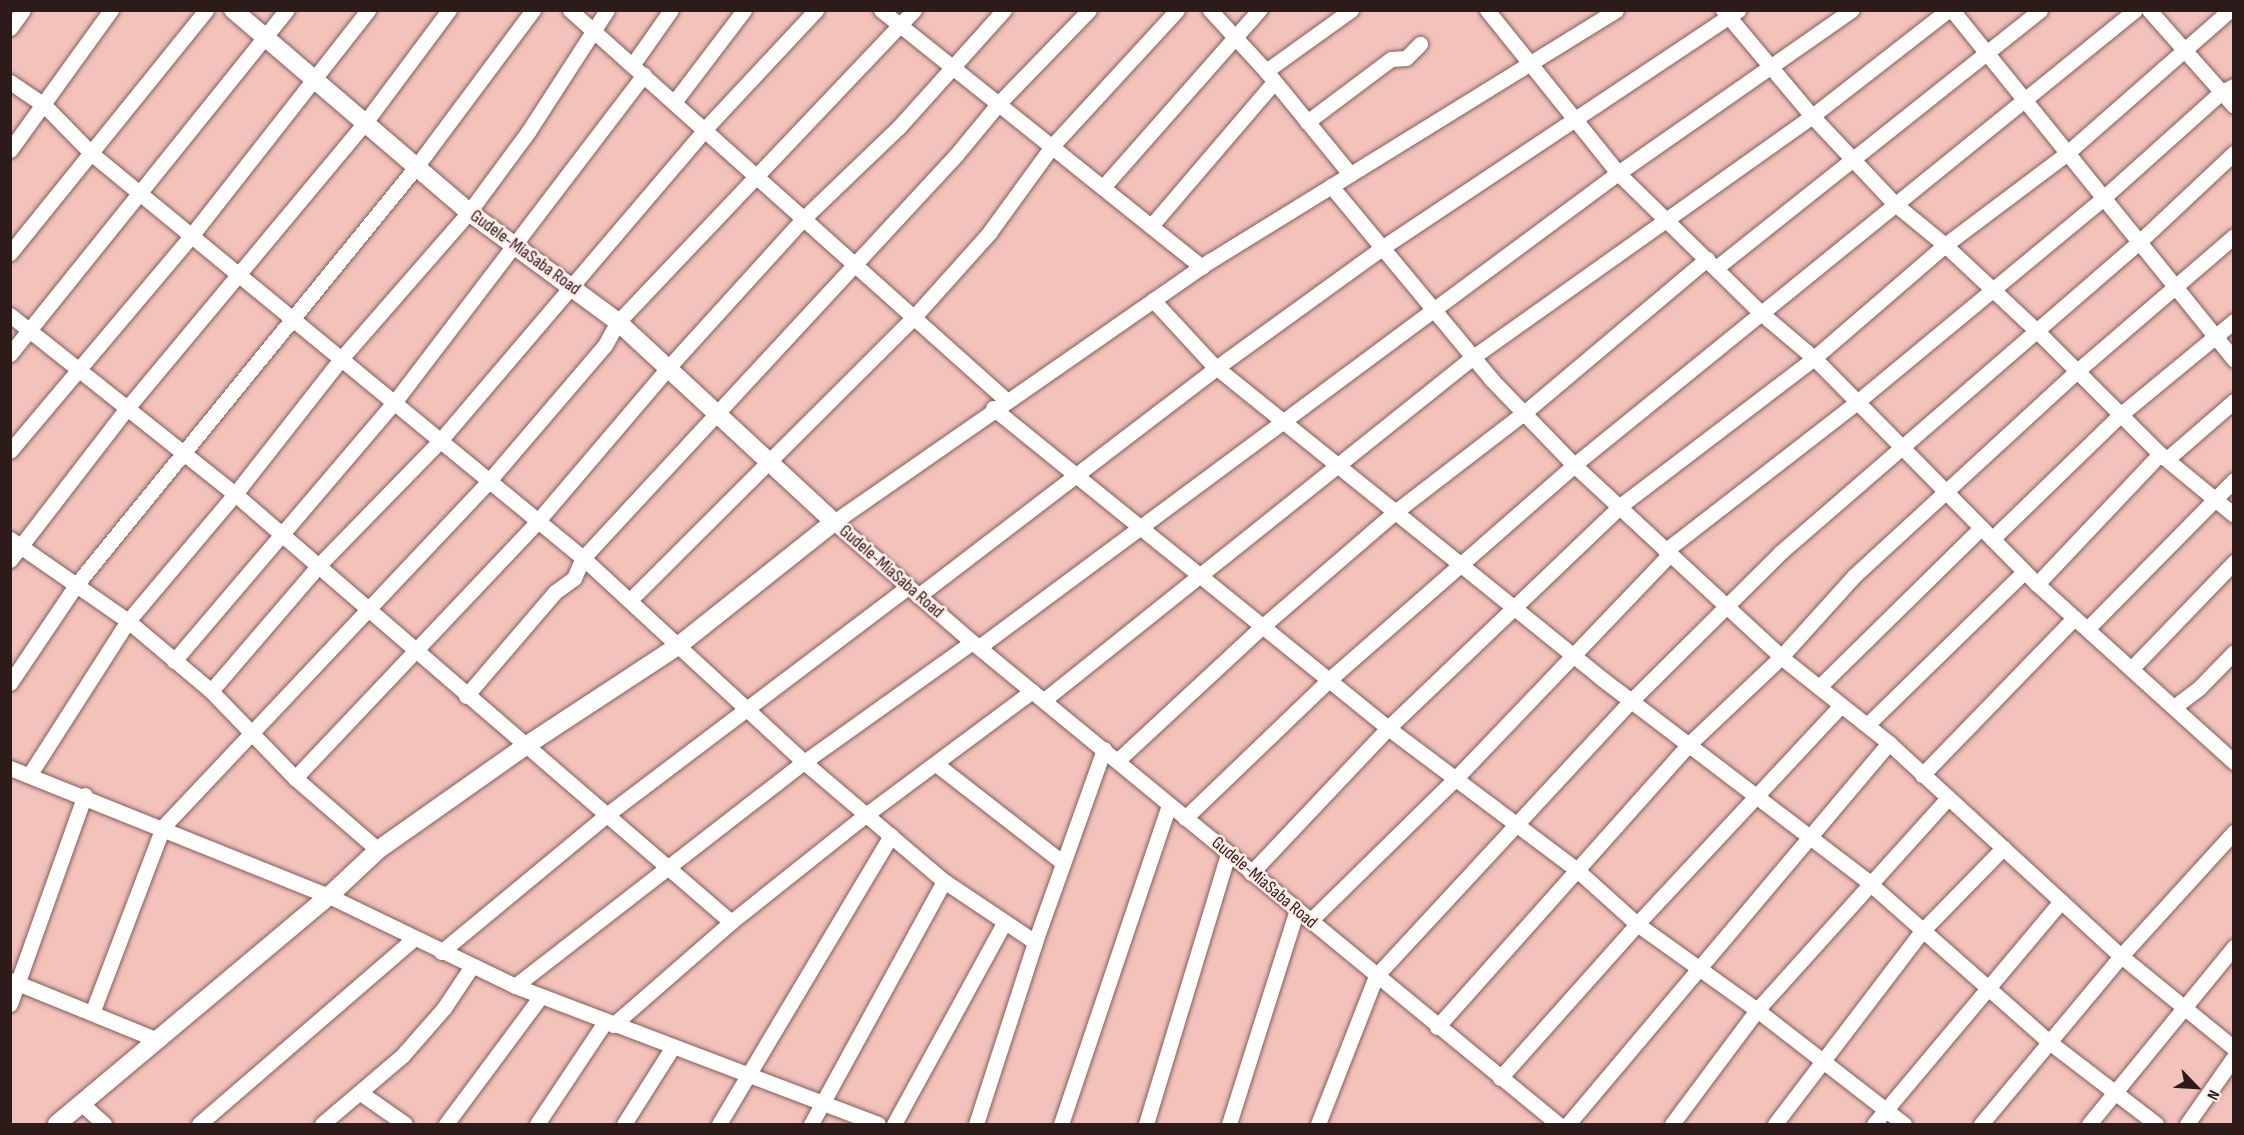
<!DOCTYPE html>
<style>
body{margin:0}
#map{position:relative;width:2244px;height:1135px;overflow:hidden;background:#f2c2bb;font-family:"Sofia Sans Condensed",sans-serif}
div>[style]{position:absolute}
.roads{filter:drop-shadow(0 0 2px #865d57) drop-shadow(0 0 2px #865d57)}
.minor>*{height:15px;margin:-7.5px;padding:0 7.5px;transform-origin:7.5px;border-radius:7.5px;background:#fff}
.major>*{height:18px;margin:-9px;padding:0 9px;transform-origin:9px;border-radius:9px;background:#fff}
span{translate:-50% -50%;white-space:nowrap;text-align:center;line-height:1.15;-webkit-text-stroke:5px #ffebe8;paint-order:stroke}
.street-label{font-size:18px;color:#2c1b19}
.frame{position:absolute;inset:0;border:12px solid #2c1b19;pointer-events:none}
.north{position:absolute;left:2166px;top:1057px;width:60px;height:60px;-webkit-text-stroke:4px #ffebe8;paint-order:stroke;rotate:115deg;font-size:16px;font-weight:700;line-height:24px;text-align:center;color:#2c1b19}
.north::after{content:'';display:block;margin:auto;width:21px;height:27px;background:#2c1b19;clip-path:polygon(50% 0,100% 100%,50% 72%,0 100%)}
</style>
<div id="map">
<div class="roads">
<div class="minor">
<div style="left:570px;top:10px;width:585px;rotate:41.81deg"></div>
<div style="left:881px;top:10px;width:411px;rotate:38.7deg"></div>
<div style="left:1210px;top:10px;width:83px;rotate:47.4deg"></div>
<div style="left:1266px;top:71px;width:133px;rotate:50.8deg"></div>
<div style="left:1487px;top:10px;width:209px;rotate:51.2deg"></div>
<div style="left:1618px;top:173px;width:202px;rotate:44.4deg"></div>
<div style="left:1762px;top:314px;width:68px;rotate:40.2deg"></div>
<div style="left:1814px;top:358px;width:173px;rotate:-40.8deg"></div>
<div style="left:1945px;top:245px;width:151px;rotate:-36.9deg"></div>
<div style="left:2066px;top:154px;width:218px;rotate:-41.3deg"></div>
<div style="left:1723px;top:10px;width:138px;rotate:50deg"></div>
<div style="left:1812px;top:116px;width:121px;rotate:46.7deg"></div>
<div style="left:1895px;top:204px;width:65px;rotate:39.4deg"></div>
<div style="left:1945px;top:245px;width:126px;rotate:43.1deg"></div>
<div style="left:2037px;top:331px;width:174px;rotate:45deg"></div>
<div style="left:2160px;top:454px;width:96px;rotate:39.5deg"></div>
<div style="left:1952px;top:10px;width:449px;rotate:51.1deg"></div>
<div style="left:2149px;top:10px;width:128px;rotate:48.5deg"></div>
<div style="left:10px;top:28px;width:22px;rotate:-54deg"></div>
<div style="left:633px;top:64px;width:66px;rotate:-54.9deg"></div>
<div style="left:1266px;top:71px;width:105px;rotate:-35.7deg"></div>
<div style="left:10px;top:82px;width:41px;rotate:34.1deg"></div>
<div style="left:44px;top:105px;width:69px;rotate:45.6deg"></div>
<div style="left:92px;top:154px;width:636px;rotate:39.45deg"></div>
<div style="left:583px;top:558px;width:301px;rotate:42.7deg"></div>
<div style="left:804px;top:762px;width:184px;rotate:40.4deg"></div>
<div style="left:944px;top:881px;width:110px;rotate:33.8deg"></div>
<div style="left:675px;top:101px;width:114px;rotate:-52.8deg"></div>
<div style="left:1307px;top:122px;width:105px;rotate:-36.9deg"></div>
<div style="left:1391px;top:59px;width:15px;rotate:-4deg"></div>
<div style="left:1406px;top:58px;width:20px;rotate:-45deg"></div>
<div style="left:10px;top:150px;width:173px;rotate:-54.2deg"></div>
<div style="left:1104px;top:186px;width:235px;rotate:-48.6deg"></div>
<div style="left:1331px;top:186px;width:251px;rotate:50.3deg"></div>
<div style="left:1491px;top:379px;width:120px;rotate:46deg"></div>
<div style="left:1574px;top:465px;width:282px;rotate:42.8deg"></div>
<div style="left:1781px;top:657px;width:138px;rotate:38.5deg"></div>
<div style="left:1889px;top:743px;width:315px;rotate:42.6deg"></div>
<div style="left:2121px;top:956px;width:146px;rotate:39.2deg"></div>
<div style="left:1151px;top:226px;width:189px;rotate:-49.5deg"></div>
<div style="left:10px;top:253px;width:312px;rotate:-51.1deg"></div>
<div style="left:1716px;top:268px;width:414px;rotate:-38.5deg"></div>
<div style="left:1153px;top:300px;width:87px;rotate:47.3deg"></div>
<div style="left:1212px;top:364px;width:500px;rotate:38.9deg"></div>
<div style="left:1601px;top:678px;width:333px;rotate:37.3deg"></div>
<div style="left:1866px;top:880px;width:243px;rotate:41.5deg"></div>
<div style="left:2048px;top:1041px;width:136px;rotate:37.5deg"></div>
<div style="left:10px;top:315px;width:288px;rotate:38.5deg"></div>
<div style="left:235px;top:494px;width:655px;rotate:40.79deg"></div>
<div style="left:10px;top:354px;width:442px;rotate:-51.2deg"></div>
<div style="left:993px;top:408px;width:508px;rotate:39.01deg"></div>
<div style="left:1388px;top:728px;width:236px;rotate:36.9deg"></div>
<div style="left:1577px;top:870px;width:81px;rotate:42deg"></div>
<div style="left:1637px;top:924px;width:148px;rotate:35.6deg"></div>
<div style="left:1757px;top:1010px;width:186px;rotate:37.8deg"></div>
<div style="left:10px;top:451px;width:281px;rotate:-49.9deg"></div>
<div style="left:191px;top:236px;width:287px;rotate:-51.9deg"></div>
<div style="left:2167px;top:459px;width:89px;rotate:-40.9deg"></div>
<div style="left:10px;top:539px;width:144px;rotate:34.8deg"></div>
<div style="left:128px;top:621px;width:109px;rotate:40.1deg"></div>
<div style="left:211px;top:691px;width:121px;rotate:46deg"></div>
<div style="left:295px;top:778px;width:110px;rotate:40.9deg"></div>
<div style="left:1992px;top:539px;width:178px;rotate:-44.1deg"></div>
<div style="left:2120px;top:415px;width:148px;rotate:-39.5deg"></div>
<div style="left:1665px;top:551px;width:243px;rotate:-37.8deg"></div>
<div style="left:1857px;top:402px;width:318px;rotate:-39.6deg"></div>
<div style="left:2102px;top:199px;width:159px;rotate:-41.9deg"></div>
<div style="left:2220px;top:93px;width:16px;rotate:-27deg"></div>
<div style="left:10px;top:560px;width:193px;rotate:-52.4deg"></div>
<div style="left:128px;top:407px;width:368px;rotate:-50.2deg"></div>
<div style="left:364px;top:124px;width:142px;rotate:-53.3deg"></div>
<div style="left:2037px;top:584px;width:179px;rotate:-46.6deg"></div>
<div style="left:918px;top:596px;width:375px;rotate:-37.4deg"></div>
<div style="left:1216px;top:368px;width:206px;rotate:-35.9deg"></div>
<div style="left:1383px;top:247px;width:427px;rotate:-33.7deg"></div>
<div style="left:630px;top:600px;width:401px;rotate:-44.9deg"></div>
<div style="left:914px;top:317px;width:113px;rotate:-48.2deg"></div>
<div style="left:989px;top:233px;width:109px;rotate:-54deg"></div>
<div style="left:1053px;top:145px;width:183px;rotate:-47.4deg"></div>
<div style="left:2087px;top:629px;width:209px;rotate:-45.4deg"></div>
<div style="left:979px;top:647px;width:796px;rotate:-36.57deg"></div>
<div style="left:1618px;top:173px;width:285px;rotate:-34.9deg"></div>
<div style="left:174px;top:661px;width:338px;rotate:-49.6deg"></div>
<div style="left:393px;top:404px;width:414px;rotate:-52.7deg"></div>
<div style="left:2132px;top:668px;width:147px;rotate:-46.1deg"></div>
<div style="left:10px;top:683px;width:118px;rotate:-56deg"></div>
<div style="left:76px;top:585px;width:539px;rotate:-50.88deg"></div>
<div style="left:416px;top:167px;width:196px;rotate:-53.3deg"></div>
<div style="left:1819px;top:687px;width:227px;rotate:-44.5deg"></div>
<div style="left:211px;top:691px;width:165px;rotate:-49.4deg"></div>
<div style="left:318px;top:566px;width:173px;rotate:-45.7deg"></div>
<div style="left:439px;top:442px;width:411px;rotate:-49.6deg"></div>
<div style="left:705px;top:129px;width:163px;rotate:-47deg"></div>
<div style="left:466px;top:696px;width:137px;rotate:-49.4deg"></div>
<div style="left:555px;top:592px;width:24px;rotate:-36deg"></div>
<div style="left:574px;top:578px;width:22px;rotate:-66deg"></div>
<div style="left:583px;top:558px;width:549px;rotate:-47.21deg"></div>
<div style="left:956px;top:155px;width:67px;rotate:-50.4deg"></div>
<div style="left:999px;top:103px;width:129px;rotate:-45.9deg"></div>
<div style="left:1044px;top:700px;width:549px;rotate:-38.64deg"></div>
<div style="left:1473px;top:357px;width:416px;rotate:-35.4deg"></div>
<div style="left:1812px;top:116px;width:172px;rotate:-37.9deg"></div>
<div style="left:2174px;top:707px;width:31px;rotate:-37deg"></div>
<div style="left:2199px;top:688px;width:50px;rotate:-45.8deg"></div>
<div style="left:1867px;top:725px;width:219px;rotate:-44.3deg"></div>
<div style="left:1117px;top:761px;width:200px;rotate:-42.8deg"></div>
<div style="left:1264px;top:625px;width:173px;rotate:-40.8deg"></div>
<div style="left:1395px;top:512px;width:164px;rotate:-37.6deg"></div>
<div style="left:1525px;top:412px;width:238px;rotate:-40.1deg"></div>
<div style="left:936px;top:764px;width:161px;rotate:37.9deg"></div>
<div style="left:10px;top:768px;width:344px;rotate:21.9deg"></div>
<div style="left:329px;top:896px;width:207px;rotate:25.8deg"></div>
<div style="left:515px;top:986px;width:388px;rotate:20.8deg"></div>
<div style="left:30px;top:774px;width:182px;rotate:-57.4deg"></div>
<div style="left:128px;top:621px;width:166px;rotate:-49.9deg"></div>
<div style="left:235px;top:494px;width:170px;rotate:-51.9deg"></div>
<div style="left:340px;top:360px;width:196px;rotate:-48.9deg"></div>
<div style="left:469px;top:212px;width:99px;rotate:-53.6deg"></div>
<div style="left:528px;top:132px;width:145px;rotate:-57.1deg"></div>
<div style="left:1922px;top:775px;width:219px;rotate:-45.9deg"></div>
<div style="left:295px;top:778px;width:352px;rotate:-46.6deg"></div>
<div style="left:537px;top:522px;width:201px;rotate:-49.6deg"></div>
<div style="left:667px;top:369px;width:204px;rotate:-47.8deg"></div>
<div style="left:804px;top:218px;width:132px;rotate:-43.8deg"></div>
<div style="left:899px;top:127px;width:157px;rotate:-48.1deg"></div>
<div style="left:1185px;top:818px;width:202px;rotate:-43.8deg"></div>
<div style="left:1331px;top:678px;width:323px;rotate:-41.2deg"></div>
<div style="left:1574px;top:465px;width:722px;rotate:-39.04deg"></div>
<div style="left:1251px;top:873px;width:199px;rotate:-46.6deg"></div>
<div style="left:1388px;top:728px;width:321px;rotate:-43.7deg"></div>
<div style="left:1620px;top:506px;width:244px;rotate:-37.3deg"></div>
<div style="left:1814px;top:358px;width:317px;rotate:45.4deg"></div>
<div style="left:2037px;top:584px;width:266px;rotate:42.1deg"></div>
<div style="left:1310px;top:921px;width:203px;rotate:-44.4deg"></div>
<div style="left:1455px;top:779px;width:310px;rotate:-46.3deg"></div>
<div style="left:441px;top:952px;width:218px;rotate:-39.6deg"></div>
<div style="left:609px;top:813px;width:375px;rotate:-37.1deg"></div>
<div style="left:10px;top:980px;width:160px;rotate:22.1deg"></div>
<div style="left:515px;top:986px;width:366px;rotate:-37.8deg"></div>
<div style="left:804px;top:762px;width:206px;rotate:-35.5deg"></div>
<div style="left:10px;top:1004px;width:222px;rotate:-70.3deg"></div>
<div style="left:92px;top:1013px;width:199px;rotate:-69.1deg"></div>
<div style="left:163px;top:827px;width:474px;rotate:-46.7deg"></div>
<div style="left:488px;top:482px;width:180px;rotate:-49.5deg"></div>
<div style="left:605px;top:345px;width:26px;rotate:-61deg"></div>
<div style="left:618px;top:322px;width:430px;rotate:-46.5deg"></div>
<div style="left:613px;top:1025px;width:157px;rotate:-41.1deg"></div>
<div style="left:731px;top:922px;width:174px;rotate:-38.5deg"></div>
<div style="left:867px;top:814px;width:206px;rotate:-36.7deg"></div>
<div style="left:1437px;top:1027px;width:378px;rotate:-48.3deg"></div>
<div style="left:1688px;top:745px;width:128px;rotate:-43.4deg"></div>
<div style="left:1781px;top:657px;width:109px;rotate:-48deg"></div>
<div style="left:1854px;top:576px;width:301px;rotate:-42.6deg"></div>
<div style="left:2076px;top:372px;width:208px;rotate:-40.7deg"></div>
<div style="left:1500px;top:1078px;width:206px;rotate:-48.3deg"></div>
<div style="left:1637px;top:924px;width:299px;rotate:-47deg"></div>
<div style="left:362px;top:1094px;width:52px;rotate:34.9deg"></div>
<div style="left:82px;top:1104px;width:30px;rotate:42deg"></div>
<div style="left:199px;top:1124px;width:283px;rotate:-40.8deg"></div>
<div style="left:322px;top:1124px;width:105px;rotate:-40.4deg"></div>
<div style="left:402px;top:1056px;width:64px;rotate:-48.8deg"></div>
<div style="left:444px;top:1008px;width:50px;rotate:-56.3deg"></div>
<div style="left:446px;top:1124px;width:159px;rotate:-53.4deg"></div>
<div style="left:537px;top:1124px;width:123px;rotate:-56.3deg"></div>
<div style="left:624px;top:1124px;width:90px;rotate:-57.7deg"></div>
<div style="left:719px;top:1124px;width:336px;rotate:-59.2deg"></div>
<div style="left:811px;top:1124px;width:277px;rotate:-61.3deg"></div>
<div style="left:894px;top:1124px;width:229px;rotate:-61.3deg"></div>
<div style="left:976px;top:1124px;width:191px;rotate:-72deg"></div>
<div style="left:1035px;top:942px;width:205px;rotate:-70.3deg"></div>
<div style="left:1061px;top:1124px;width:337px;rotate:-71.3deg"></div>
<div style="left:1146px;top:1124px;width:282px;rotate:-73.1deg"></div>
<div style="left:1229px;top:1124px;width:225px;rotate:-72.4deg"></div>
<div style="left:1318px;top:1124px;width:159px;rotate:-68.6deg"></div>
<div style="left:1376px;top:976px;width:375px;rotate:-47.2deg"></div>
<div style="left:1631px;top:701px;width:211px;rotate:-44.8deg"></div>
<div style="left:1781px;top:552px;width:472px;rotate:-40.9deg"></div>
<div style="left:2138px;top:243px;width:132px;rotate:-43.2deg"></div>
<div style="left:1558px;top:1124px;width:759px;rotate:-140.56deg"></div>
<div style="left:972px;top:642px;width:183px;rotate:-139deg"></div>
<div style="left:834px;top:522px;width:458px;rotate:-34.8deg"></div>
<div style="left:1210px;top:261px;width:477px;rotate:-31.7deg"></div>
<div style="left:1568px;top:1124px;width:498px;rotate:-49.9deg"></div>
<div style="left:1672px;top:1124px;width:142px;rotate:-53.3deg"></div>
<div style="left:1757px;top:1010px;width:285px;rotate:-48deg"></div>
<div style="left:1775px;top:1124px;width:244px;rotate:-52.7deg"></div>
<div style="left:1923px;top:930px;width:115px;rotate:-45.7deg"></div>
<div style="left:1874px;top:1124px;width:291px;rotate:-50deg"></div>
<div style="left:1981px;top:1124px;width:219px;rotate:-50.2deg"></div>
<div style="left:2121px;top:956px;width:168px;rotate:-47.7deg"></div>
<div style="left:2089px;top:1124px;width:229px;rotate:-50.7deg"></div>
<div style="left:2187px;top:1124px;width:82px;rotate:-55deg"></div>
</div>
<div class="major">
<div style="left:57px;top:1124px;width:355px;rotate:-40deg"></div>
<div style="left:329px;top:896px;width:67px;rotate:-43.2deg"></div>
<div style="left:378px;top:850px;width:182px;rotate:-35.2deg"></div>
<div style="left:527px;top:745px;width:181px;rotate:-33.3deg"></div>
<div style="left:678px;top:646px;width:199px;rotate:-38.5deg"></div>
<div style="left:834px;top:522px;width:294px;rotate:-137.2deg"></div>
<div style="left:618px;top:322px;width:185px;rotate:-143.6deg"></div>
<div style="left:469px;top:212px;width:311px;rotate:-139.4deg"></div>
</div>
</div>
<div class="street-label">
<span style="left:525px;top:253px;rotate:36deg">Gudele-MiaSaba Road</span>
<span style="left:891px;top:572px;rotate:41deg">Gudele-MiaSaba Road</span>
<span style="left:1264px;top:883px;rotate:40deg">Gudele-MiaSaba Road</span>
</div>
<div class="frame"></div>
<div class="north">N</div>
</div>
